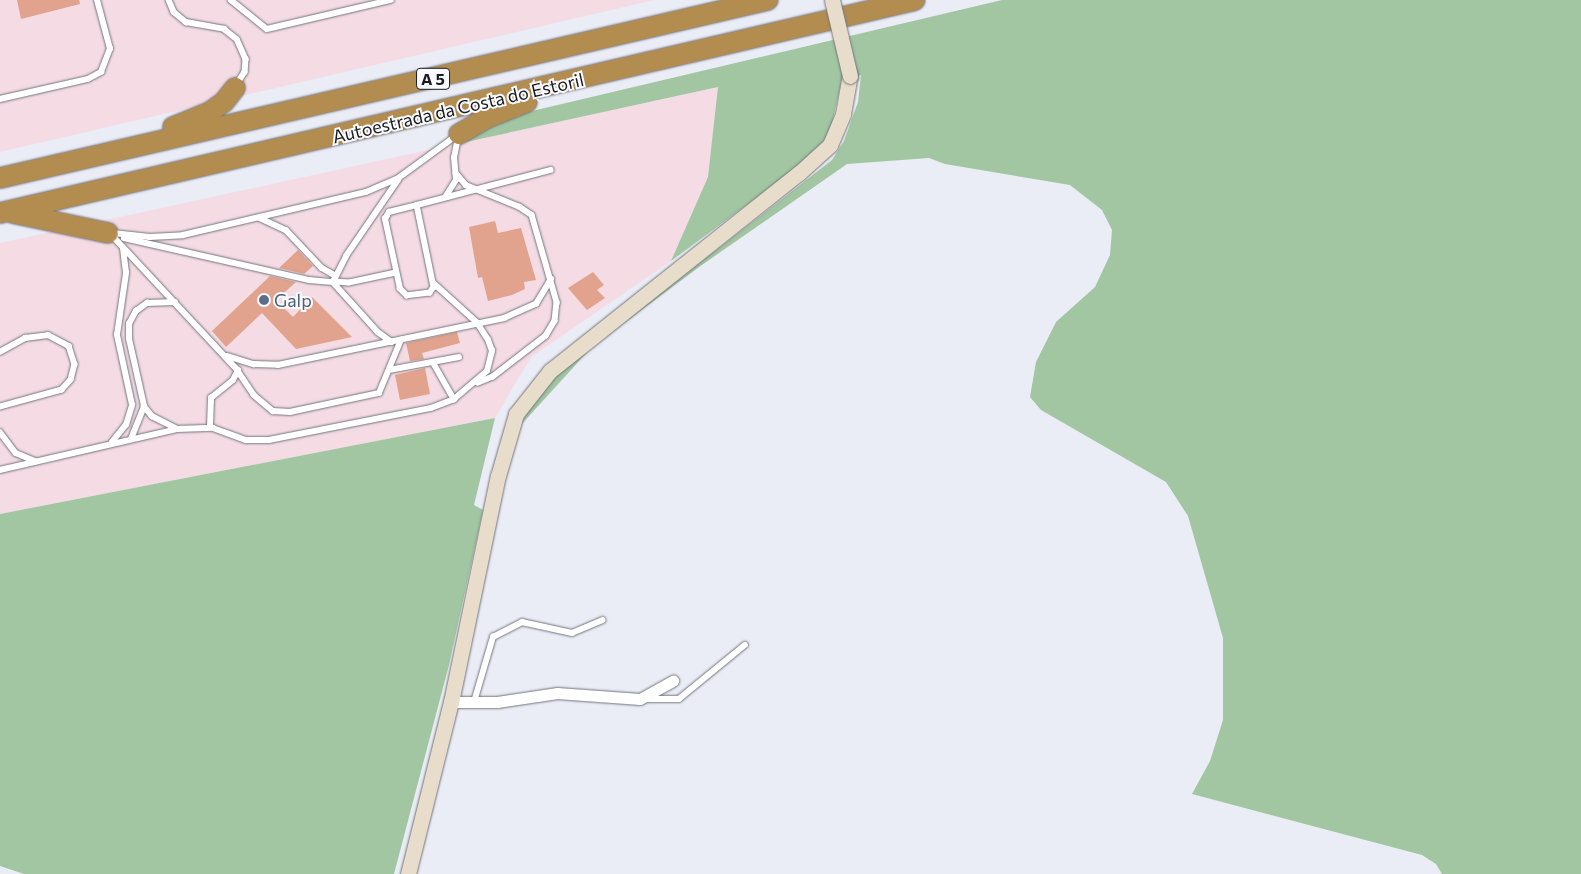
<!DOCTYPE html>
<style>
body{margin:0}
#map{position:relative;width:1581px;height:874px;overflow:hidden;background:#eaecf6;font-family:Commissioner,sans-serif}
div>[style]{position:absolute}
.commercial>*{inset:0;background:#f4dbe4}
.green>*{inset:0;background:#a1c6a1}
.building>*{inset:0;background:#e1a38d}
.roads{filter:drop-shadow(0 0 1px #73757d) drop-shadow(0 0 1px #73757d)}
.lane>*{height:5.5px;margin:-2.75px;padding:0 2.75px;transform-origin:2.75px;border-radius:2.75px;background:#fff}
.street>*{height:11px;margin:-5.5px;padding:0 5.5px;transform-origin:5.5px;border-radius:5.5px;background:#fff}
.secondary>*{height:15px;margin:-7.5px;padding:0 7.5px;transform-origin:7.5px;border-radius:7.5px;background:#e8ddca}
.highway>*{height:20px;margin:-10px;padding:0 10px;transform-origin:10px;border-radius:10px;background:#b38d50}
.bridges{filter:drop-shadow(0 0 1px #73757d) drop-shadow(0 0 1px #73757d)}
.secondary-bridge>*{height:15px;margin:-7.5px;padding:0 7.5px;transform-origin:7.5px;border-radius:7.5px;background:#e8ddca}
.dots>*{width:14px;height:14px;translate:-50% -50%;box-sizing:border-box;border:2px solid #f9fafe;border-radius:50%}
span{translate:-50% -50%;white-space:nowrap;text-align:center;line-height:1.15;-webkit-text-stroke:4px #f9fafe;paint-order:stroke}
.shield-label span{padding:1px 4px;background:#f9fafe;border:1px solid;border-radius:4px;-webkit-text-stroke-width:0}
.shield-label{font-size:16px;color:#1a1b1e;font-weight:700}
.street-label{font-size:18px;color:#1a1b1e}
.service-label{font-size:18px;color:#4e5e75}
.left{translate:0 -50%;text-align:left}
</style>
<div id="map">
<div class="commercial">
<div style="clip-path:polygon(0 0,654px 0,0 152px)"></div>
<div style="clip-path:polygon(719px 87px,708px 177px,671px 261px,531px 357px,495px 418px,0 514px,0 243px)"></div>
</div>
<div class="green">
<div style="clip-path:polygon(1002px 0,1581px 0,1581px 874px,1442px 874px,1436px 864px,1422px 855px,1192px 794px,1210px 761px,1223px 720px,1223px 638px,1188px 516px,1166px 482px,1041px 410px,1030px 397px,1036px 362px,1056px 322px,1095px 287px,1110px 255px,1112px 230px,1102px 210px,1070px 185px,945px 164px,929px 158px,847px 164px,699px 267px,591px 348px,519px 427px,544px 384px,832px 160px,844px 141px,858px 102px,861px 75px,842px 79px,831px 128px,822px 144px,799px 166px,671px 261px,708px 177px,718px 87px,466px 142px,470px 134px,511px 116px)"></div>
<div style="clip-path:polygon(495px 418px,474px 505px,483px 510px,449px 665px,394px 874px,24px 874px,0 866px,0 514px)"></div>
</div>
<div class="building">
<div style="clip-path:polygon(17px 0,79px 0,80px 4px,21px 19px)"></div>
<div style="clip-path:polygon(495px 221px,498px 233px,521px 228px,536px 280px,524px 282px,525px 289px,512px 295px,488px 301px,482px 277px,478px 278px,469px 227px)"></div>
<div style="clip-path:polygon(298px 250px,313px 266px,304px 274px,279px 268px)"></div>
<div style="clip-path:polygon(593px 272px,604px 285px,597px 290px,605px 298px,587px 310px,568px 288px)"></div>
<div style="clip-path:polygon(270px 276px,296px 282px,276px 300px,293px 317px,312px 297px,352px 337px,296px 349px,262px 313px,226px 347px,212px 331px)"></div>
<div style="clip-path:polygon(457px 332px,460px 343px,422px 353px,424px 359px,410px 361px,406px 343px)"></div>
<div style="clip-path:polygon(425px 368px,430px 394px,400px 400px,395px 375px)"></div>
</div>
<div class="roads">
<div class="lane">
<div style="left:169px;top:0;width:13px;rotate:67deg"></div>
<div style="left:174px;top:12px;width:16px;rotate:40deg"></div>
<div style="left:186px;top:22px;width:39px;rotate:10deg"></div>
<div style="left:224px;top:29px;width:16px;rotate:38deg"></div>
<div style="left:237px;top:39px;width:22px;rotate:66deg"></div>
<div style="left:246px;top:59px;width:13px;rotate:94deg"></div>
<div style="left:245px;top:72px;width:15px;rotate:122deg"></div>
<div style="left:231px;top:0;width:46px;rotate:38.9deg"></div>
<div style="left:267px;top:29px;width:127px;rotate:-13.2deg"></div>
<div style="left:0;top:99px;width:90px;rotate:-12.8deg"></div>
<div style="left:88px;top:79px;width:15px;rotate:-28deg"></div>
<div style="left:101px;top:72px;width:25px;rotate:-69deg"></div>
<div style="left:110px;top:49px;width:51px;rotate:-104.9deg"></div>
<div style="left:456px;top:173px;width:16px;rotate:50deg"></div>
<div style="left:466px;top:185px;width:58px;rotate:22.2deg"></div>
<div style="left:520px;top:207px;width:14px;rotate:34deg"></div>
<div style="left:532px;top:215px;width:91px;rotate:74deg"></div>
<div style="left:557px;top:302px;width:19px;rotate:96deg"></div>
<div style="left:555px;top:321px;width:17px;rotate:121deg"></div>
<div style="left:546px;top:336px;width:67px;rotate:142.3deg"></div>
<div style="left:493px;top:377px;width:16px;rotate:158deg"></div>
<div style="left:446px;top:196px;width:19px;rotate:-58deg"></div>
<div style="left:456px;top:180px;width:22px;rotate:-95deg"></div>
<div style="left:454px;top:158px;width:21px;rotate:-79deg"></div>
<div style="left:417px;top:205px;width:84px;rotate:78.3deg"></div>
<div style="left:434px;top:287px;width:7px;rotate:124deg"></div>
<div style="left:430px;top:293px;width:23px;rotate:173deg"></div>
<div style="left:407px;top:296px;width:10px;rotate:-135deg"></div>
<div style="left:400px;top:289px;width:72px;rotate:-102.1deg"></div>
<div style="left:385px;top:219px;width:8px;rotate:-60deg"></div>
<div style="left:389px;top:212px;width:29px;rotate:-14deg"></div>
<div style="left:417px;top:205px;width:138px;rotate:-14.7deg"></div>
<div style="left:260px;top:218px;width:29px;rotate:25deg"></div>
<div style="left:286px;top:230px;width:52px;rotate:46.5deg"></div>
<div style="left:322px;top:268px;width:16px;rotate:30deg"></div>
<div style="left:110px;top:233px;width:185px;rotate:47deg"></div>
<div style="left:236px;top:368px;width:32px;rotate:56deg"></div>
<div style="left:254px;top:395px;width:25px;rotate:40deg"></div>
<div style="left:273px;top:411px;width:17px;rotate:3deg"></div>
<div style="left:290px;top:412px;width:91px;rotate:-12.1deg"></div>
<div style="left:379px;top:393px;width:57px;rotate:-67.5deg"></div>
<div style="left:113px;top:233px;width:37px;rotate:6deg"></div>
<div style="left:150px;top:237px;width:33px;rotate:-3deg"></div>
<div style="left:183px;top:235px;width:188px;rotate:-13.2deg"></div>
<div style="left:366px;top:192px;width:34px;rotate:-23deg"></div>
<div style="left:397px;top:179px;width:73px;rotate:-36.1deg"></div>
<div style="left:124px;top:238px;width:190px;rotate:12.8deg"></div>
<div style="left:309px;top:280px;width:24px;rotate:5deg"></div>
<div style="left:333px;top:282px;width:67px;rotate:48deg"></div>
<div style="left:378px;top:332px;width:17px;rotate:36deg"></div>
<div style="left:396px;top:273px;width:48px;rotate:168deg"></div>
<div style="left:349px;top:283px;width:16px;rotate:-176deg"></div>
<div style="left:333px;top:282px;width:29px;rotate:-63deg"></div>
<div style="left:346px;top:256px;width:92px;rotate:-55.6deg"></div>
<div style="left:0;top:352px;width:29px;rotate:-29deg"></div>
<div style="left:25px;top:338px;width:23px;rotate:-7deg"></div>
<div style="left:48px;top:335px;width:24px;rotate:28deg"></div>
<div style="left:69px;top:346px;width:19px;rotate:72deg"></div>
<div style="left:75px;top:364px;width:16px;rotate:104deg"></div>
<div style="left:71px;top:380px;width:13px;rotate:132deg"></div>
<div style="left:62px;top:390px;width:64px;rotate:164.7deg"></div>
<div style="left:227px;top:356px;width:28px;rotate:17deg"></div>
<div style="left:254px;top:364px;width:24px;rotate:2deg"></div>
<div style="left:278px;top:365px;width:231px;rotate:-11.7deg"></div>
<div style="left:504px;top:318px;width:35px;rotate:-24deg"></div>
<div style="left:536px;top:304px;width:29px;rotate:-59deg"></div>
<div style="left:433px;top:362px;width:43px;rotate:60.4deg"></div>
<div style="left:389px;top:370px;width:71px;rotate:-10.5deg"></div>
<div style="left:144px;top:406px;width:13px;rotate:51deg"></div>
<div style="left:152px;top:416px;width:28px;rotate:27deg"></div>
<div style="left:210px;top:427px;width:29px;rotate:-88deg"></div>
<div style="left:211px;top:398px;width:28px;rotate:-39deg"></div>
<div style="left:233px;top:380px;width:11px;rotate:-63deg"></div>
<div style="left:0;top:432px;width:26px;rotate:53deg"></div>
<div style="left:16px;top:453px;width:21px;rotate:23deg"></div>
<div style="left:131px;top:439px;width:35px;rotate:-68deg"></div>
<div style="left:144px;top:406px;width:69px;rotate:-102.6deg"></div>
<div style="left:129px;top:339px;width:15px;rotate:-90deg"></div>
<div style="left:129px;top:324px;width:15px;rotate:-62deg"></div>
<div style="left:136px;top:311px;width:14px;rotate:-36deg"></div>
<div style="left:147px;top:303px;width:28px;rotate:-2deg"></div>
<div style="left:112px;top:442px;width:22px;rotate:-51deg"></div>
<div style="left:126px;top:425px;width:21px;rotate:-73deg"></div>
<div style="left:132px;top:405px;width:72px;rotate:-102.1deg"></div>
<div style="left:117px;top:335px;width:63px;rotate:-81.7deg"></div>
<div style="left:126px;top:273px;width:25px;rotate:-97deg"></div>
<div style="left:0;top:470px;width:182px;rotate:-13deg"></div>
<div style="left:177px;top:429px;width:36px;rotate:-2deg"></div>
<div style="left:213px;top:428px;width:35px;rotate:20deg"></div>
<div style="left:246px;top:440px;width:23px"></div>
<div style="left:269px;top:440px;width:165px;rotate:-11.2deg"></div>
<div style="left:431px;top:408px;width:25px;rotate:-21deg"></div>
<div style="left:454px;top:399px;width:43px;rotate:-40.3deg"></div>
<div style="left:487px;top:371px;width:21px;rotate:-76deg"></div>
<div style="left:492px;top:351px;width:12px;rotate:-110deg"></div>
<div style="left:488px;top:340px;width:20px;rotate:-123deg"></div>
<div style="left:477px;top:323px;width:58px;rotate:-137.8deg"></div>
<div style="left:644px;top:699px;width:35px"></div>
<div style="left:679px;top:699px;width:85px;rotate:-39.3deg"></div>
<div style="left:474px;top:702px;width:68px;rotate:-73.7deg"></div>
<div style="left:493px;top:637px;width:33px;rotate:-27deg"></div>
<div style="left:522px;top:622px;width:51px;rotate:12.4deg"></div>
<div style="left:572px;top:633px;width:33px;rotate:-23deg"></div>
</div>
<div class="street">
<div style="left:451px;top:702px;width:46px"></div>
<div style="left:497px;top:702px;width:61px;rotate:-8.5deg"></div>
<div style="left:557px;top:693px;width:83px;rotate:4.1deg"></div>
<div style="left:640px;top:699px;width:38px;rotate:-29deg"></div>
</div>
<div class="secondary">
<div style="left:408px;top:874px;width:177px;rotate:-76deg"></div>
<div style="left:451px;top:702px;width:231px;rotate:-78.3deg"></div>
<div style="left:498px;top:476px;width:65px;rotate:-73.8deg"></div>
<div style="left:516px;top:414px;width:55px;rotate:-51.7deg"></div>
<div style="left:550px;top:371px;width:317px;rotate:-38.5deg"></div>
<div style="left:798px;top:174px;width:43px;rotate:-42.2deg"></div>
<div style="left:830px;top:145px;width:34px;rotate:-67deg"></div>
<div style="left:843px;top:114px;width:39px;rotate:-80deg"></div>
</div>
<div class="highway">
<div style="left:173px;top:127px;width:40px;rotate:-22deg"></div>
<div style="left:210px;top:112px;width:17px;rotate:-36deg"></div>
<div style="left:224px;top:102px;width:18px;rotate:-52deg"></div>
<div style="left:459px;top:134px;width:32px;rotate:-30deg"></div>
<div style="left:487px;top:118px;width:43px;rotate:-21.8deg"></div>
<div style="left:0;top:178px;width:788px;rotate:-13.05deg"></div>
<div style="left:0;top:213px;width:939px;rotate:-13.1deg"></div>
<div style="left:13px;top:213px;width:97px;rotate:11.9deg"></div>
</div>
</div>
<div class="bridges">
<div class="secondary-bridge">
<div style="left:832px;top:0;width:78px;rotate:76.7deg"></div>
</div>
</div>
<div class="dots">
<div style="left:264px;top:300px;background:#5c6f8a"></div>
</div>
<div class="shield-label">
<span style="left:433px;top:79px">A 5</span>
</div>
<div class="street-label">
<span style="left:458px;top:108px;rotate:-13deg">Autoestrada da Costa do Estoril</span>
</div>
<div class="service-label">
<span class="left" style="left:274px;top:300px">Galp</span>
</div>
</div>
